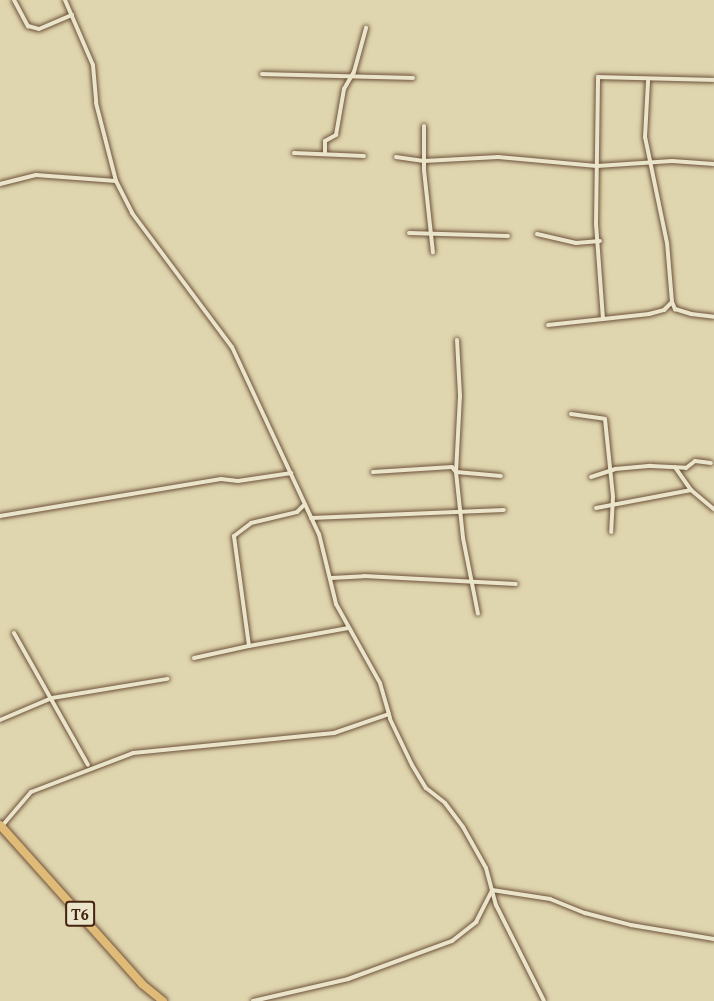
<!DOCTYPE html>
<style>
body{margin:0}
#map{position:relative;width:714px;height:1001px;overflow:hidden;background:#dfd5ae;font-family:"Gentium Book Plus",serif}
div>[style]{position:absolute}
.roads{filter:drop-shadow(0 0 2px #6c5038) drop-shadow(0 0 2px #6c5038)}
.street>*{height:4px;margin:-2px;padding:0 2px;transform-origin:2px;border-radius:2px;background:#eae4ca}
.highway>*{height:8px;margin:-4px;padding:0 4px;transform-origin:4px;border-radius:4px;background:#e0ba77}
span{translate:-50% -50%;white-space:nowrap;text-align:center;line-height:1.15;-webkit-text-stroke:6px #eae4ca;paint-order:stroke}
.shield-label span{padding:2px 4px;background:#eae4ca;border:2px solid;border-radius:4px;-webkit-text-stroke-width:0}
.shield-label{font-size:16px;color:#452311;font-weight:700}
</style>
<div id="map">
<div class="roads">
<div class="street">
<div style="left:14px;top:0;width:30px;rotate:62deg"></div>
<div style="left:28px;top:26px;width:11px;rotate:15deg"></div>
<div style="left:39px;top:29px;width:36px;rotate:-23deg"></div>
<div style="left:65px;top:0;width:71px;rotate:66.7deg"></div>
<div style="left:93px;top:65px;width:38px;rotate:85deg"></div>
<div style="left:96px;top:103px;width:81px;rotate:75.6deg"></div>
<div style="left:116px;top:181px;width:36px;rotate:63deg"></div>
<div style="left:132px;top:213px;width:167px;rotate:53.3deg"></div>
<div style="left:232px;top:347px;width:206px;rotate:65.1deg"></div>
<div style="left:319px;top:534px;width:72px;rotate:76.3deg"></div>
<div style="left:336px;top:604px;width:90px;rotate:60.9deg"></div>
<div style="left:380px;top:683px;width:37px;rotate:74deg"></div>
<div style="left:390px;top:719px;width:51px;rotate:64.4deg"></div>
<div style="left:412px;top:765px;width:27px;rotate:59deg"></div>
<div style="left:426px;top:788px;width:24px;rotate:38deg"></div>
<div style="left:445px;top:803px;width:30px;rotate:53deg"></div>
<div style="left:463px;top:827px;width:47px;rotate:60.7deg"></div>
<div style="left:486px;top:868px;width:38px;rotate:75deg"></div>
<div style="left:496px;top:905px;width:107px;rotate:63.4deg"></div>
<div style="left:262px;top:74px;width:151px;rotate:1.5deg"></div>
<div style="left:424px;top:126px;width:44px;rotate:90deg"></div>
<div style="left:424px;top:170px;width:83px;rotate:83.8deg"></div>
<div style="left:294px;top:153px;width:70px;rotate:2.5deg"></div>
<div style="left:325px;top:153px;width:12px;rotate:-90deg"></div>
<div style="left:325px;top:141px;width:13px;rotate:-29deg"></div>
<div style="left:336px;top:135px;width:47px;rotate:-80.1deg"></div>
<div style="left:344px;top:89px;width:20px;rotate:-60deg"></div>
<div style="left:354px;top:72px;width:46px;rotate:-74.7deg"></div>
<div style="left:396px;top:157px;width:28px;rotate:8deg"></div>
<div style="left:424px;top:161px;width:74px;rotate:-3.1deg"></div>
<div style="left:498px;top:157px;width:99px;rotate:5.2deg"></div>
<div style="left:597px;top:166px;width:75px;rotate:-3.8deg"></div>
<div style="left:672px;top:161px;width:42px;rotate:4.1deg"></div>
<div style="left:0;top:184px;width:37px;rotate:-14deg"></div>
<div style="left:36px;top:175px;width:80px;rotate:4.3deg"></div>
<div style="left:409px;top:233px;width:99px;rotate:1.7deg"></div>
<div style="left:537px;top:234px;width:40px;rotate:13deg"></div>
<div style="left:576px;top:243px;width:24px;rotate:-5deg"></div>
<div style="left:672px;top:302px;width:8px;rotate:67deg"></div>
<div style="left:675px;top:309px;width:17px;rotate:17deg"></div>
<div style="left:691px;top:314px;width:23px;rotate:7deg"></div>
<div style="left:603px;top:319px;width:95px;rotate:-94.2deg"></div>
<div style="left:596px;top:224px;width:147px;rotate:-89.2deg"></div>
<div style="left:598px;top:77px;width:116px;rotate:1.5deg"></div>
<div style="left:548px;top:325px;width:102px;rotate:-6.2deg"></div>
<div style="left:649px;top:314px;width:16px;rotate:-15deg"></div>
<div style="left:664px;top:310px;width:11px;rotate:-45deg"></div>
<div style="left:672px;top:302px;width:59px;rotate:-94.8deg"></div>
<div style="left:667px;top:243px;width:108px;rotate:-101.7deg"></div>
<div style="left:645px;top:137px;width:56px;rotate:-86.9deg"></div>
<div style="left:457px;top:340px;width:56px;rotate:86.9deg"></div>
<div style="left:460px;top:396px;width:76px;rotate:93deg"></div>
<div style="left:456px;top:472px;width:45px;rotate:5.1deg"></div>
<div style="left:571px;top:414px;width:34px;rotate:8deg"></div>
<div style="left:605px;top:419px;width:78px;rotate:84.1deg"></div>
<div style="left:613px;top:497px;width:35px;rotate:93deg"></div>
<div style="left:373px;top:472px;width:79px;rotate:-3.6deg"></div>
<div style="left:452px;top:467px;width:6px;rotate:51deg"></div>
<div style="left:456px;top:472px;width:66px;rotate:83.9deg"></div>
<div style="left:463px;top:538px;width:77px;rotate:78.8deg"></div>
<div style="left:591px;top:477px;width:25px;rotate:-18deg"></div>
<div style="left:615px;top:469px;width:36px;rotate:-5deg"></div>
<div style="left:651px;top:466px;width:35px;rotate:3deg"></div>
<div style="left:686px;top:468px;width:11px;rotate:-38deg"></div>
<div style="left:695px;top:461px;width:16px;rotate:7deg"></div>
<div style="left:691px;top:490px;width:30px;rotate:40deg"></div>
<div style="left:596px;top:508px;width:97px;rotate:-10.7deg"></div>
<div style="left:691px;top:490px;width:28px;rotate:-125deg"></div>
<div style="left:0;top:516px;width:224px;rotate:-9.5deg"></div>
<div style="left:221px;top:479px;width:17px;rotate:7deg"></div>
<div style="left:238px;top:481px;width:54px;rotate:-8.6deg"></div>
<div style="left:311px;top:518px;width:193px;rotate:-2.4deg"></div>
<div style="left:331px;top:578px;width:33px;rotate:-3deg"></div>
<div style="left:364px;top:576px;width:152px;rotate:3deg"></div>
<div style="left:14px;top:633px;width:151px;rotate:60.7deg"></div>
<div style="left:249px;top:646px;width:101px;rotate:-10.3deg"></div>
<div style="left:194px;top:658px;width:56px;rotate:-12.3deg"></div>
<div style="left:249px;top:646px;width:111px;rotate:-97.8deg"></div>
<div style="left:234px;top:536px;width:21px;rotate:-37deg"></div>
<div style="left:251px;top:523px;width:47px;rotate:-13.4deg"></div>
<div style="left:297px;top:512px;width:11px;rotate:-45deg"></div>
<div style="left:0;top:720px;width:56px;rotate:-22.9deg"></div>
<div style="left:52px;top:698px;width:117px;rotate:-9.4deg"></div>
<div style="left:2px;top:826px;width:45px;rotate:-49.5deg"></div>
<div style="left:31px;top:792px;width:109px;rotate:-20.9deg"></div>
<div style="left:133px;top:753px;width:202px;rotate:-5.7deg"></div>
<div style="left:334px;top:733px;width:58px;rotate:-19.1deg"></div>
<div style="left:253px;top:1001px;width:98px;rotate:-13deg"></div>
<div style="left:348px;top:979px;width:111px;rotate:-20.1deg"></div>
<div style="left:452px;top:941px;width:31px;rotate:-38deg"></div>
<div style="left:476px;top:922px;width:36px;rotate:-63deg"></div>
<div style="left:492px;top:890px;width:59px;rotate:8.8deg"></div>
<div style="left:550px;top:899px;width:38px;rotate:22deg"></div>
<div style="left:585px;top:913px;width:48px;rotate:14.6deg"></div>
<div style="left:631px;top:925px;width:84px;rotate:9.6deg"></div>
</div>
<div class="highway">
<div style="left:0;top:825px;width:213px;rotate:48.2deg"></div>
<div style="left:142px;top:984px;width:27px;rotate:39deg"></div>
</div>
</div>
<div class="shield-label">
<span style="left:80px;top:914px">T6</span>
</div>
</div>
